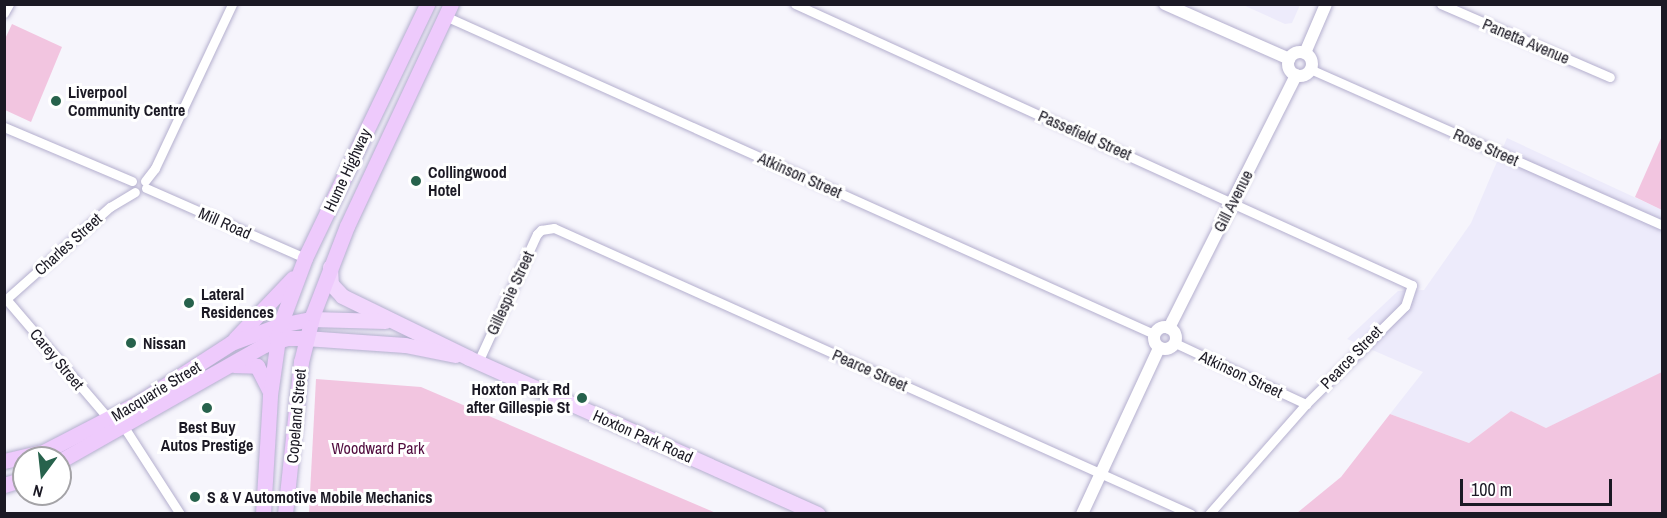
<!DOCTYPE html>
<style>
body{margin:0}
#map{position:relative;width:1667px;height:518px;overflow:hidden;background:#f6f5fc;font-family:"Archivo Narrow",sans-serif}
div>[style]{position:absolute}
.built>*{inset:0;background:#edebfb}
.green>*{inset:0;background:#f2c5e0}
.roads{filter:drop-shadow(0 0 2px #b4afce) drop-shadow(0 0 2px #b4afce)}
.minor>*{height:9px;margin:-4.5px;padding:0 4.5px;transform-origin:4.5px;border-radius:4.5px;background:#fff}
.tertiary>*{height:12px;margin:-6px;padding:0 6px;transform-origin:6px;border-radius:6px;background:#fff}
.tertiary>.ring{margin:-6px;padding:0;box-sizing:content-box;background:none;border:12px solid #fff;border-radius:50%}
.primary>*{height:15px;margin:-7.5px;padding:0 7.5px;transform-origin:7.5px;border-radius:7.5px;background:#f2d7fd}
.trunk>*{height:15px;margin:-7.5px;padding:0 7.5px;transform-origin:7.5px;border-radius:7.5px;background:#eecafc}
.dots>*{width:16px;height:16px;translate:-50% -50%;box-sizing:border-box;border:3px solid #fff;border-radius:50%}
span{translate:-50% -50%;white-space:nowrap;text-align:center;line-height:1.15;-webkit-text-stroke:6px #fff;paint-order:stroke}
.street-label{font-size:16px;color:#1b1924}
.poi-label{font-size:16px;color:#1b1924;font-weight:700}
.left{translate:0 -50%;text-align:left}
.right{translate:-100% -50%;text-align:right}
.park-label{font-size:16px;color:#510c3e}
.frame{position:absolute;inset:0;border:6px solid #1b1924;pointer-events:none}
.north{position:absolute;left:12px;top:446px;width:60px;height:60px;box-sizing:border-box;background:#fff;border:2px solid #a4a3a7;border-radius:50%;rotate:195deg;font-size:16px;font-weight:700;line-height:24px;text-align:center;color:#1b1924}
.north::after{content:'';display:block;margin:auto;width:21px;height:27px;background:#27624c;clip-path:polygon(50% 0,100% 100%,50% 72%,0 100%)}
.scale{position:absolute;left:1460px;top:479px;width:152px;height:27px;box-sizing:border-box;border:3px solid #1b1924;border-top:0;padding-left:8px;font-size:18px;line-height:21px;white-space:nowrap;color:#1b1924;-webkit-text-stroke:4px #fff;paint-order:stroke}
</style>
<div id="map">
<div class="built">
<div style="clip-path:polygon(1243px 5px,1242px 5px,1300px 5px,1292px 23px,1285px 24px)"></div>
<div style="clip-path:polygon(1507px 138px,1662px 210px,1662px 377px,1546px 428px,1511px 411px,1469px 443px,1390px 414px,1423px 372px,1347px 339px,1398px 291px,1424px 290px,1471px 223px)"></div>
</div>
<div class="green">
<div style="clip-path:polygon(12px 24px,62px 47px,31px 122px,5px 110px,5px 39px)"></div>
<div style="clip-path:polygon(1662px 136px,1662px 210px,1635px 197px)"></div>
<div style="clip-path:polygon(1662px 372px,1662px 513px,1297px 513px,1341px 477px,1390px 414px,1469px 443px,1511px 411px,1546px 428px)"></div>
<div style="clip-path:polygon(316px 379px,421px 387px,716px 513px,309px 513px)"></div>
</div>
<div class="roads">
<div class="minor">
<div style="left:795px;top:4px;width:678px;rotate:24.49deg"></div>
<div style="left:1412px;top:285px;width:22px;rotate:108deg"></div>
<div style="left:1405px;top:306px;width:139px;rotate:135.3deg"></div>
<div style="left:1306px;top:404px;width:147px;rotate:131.4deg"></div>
<div style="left:1441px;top:4px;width:184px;rotate:23.4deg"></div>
<div style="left:4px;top:13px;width:10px;rotate:-61deg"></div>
<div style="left:445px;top:16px;width:777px;rotate:24.16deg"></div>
<div style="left:1310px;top:69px;width:385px;rotate:23.9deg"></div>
<div style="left:4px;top:127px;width:139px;rotate:22.9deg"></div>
<div style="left:145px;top:181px;width:16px;rotate:-52deg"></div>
<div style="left:155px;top:168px;width:181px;rotate:-64.8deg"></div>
<div style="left:146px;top:188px;width:174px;rotate:23.8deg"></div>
<div style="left:6px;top:299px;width:158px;rotate:49.4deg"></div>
<div style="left:4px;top:301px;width:142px;rotate:-41.6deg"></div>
<div style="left:110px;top:207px;width:29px;rotate:-31deg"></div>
<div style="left:1175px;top:343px;width:145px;rotate:25deg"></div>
<div style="left:478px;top:362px;width:141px;rotate:-65.3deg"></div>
<div style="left:537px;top:234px;width:6px;rotate:-45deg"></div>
<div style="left:541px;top:230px;width:13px;rotate:-9deg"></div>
<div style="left:554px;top:228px;width:698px;rotate:24.18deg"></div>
<div style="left:124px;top:427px;width:103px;rotate:57.2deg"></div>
</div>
<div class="tertiary">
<div style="left:1165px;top:4px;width:136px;rotate:23.9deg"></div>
<div class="ring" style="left:1288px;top:52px;width:12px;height:12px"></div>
<div style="left:1305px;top:53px;width:53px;rotate:-66.8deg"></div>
<div class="ring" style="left:1154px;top:327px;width:10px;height:10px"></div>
<div style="left:1169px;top:328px;width:283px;rotate:-63.3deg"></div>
<div style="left:1082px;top:514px;width:183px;rotate:-65.1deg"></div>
</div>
<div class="primary">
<div style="left:330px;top:267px;width:17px;rotate:87deg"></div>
<div style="left:331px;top:284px;width:16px;rotate:47deg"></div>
<div style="left:342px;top:296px;width:141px;rotate:26deg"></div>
<div style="left:469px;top:358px;width:382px;rotate:24.1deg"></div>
<div style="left:311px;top:319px;width:74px;rotate:1.5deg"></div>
<div style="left:305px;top:338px;width:100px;rotate:4deg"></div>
<div style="left:405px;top:345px;width:51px;rotate:11.3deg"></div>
</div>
<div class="trunk">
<div style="left:235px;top:339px;width:84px;rotate:-46.4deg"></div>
<div style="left:234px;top:365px;width:23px;rotate:2deg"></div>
<div style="left:257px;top:366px;width:27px;rotate:63deg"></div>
<div style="left:32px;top:458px;width:119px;rotate:-27.4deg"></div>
<div style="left:138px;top:403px;width:111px;rotate:-32.8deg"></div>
<div style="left:231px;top:343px;width:52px;rotate:-20.2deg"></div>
<div style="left:280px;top:325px;width:32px;rotate:-11deg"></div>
<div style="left:4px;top:461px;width:37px;rotate:-13deg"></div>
<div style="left:60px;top:461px;width:235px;rotate:-29.6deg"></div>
<div style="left:264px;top:345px;width:24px;rotate:-17deg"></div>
<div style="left:287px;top:338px;width:18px"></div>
<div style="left:4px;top:485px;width:21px;rotate:-17deg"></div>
<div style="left:263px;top:514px;width:119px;rotate:-86.6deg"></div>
<div style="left:270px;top:395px;width:71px;rotate:-81.9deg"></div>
<div style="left:280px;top:325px;width:72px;rotate:-69.5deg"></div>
<div style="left:305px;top:258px;width:282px;rotate:-64.3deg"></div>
<div style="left:285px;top:514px;width:153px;rotate:-84deg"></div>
<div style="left:301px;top:362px;width:49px;rotate:-76deg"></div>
<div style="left:313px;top:314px;width:94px;rotate:-68.9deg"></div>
<div style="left:347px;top:226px;width:245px;rotate:-64.9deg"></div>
</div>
</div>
<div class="dots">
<div style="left:56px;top:101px;background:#27624c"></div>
<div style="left:416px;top:181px;background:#27624c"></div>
<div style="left:189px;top:303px;background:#27624c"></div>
<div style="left:131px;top:343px;background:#27624c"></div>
<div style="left:582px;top:398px;background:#27624c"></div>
<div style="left:207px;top:408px;background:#27624c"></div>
<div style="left:195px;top:497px;background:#27624c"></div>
</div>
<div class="street-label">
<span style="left:1526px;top:41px;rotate:23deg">Panetta Avenue</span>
<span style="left:1085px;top:135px;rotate:24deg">Passefield Street</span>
<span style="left:1486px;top:147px;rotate:24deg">Rose Street</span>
<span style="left:347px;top:170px;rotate:-65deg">Hume Highway</span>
<span style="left:800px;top:175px;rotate:24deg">Atkinson Street</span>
<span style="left:1233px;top:201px;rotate:-63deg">Gill Avenue</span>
<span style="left:225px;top:223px;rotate:24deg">Mill Road</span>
<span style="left:68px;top:244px;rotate:-42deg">Charles Street</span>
<span style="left:510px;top:293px;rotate:-65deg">Gillespie Street</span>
<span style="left:1351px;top:357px;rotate:-46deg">Pearce Street</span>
<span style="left:57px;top:359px;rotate:50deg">Carey Street</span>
<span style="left:870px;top:370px;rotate:24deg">Pearce Street</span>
<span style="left:1241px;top:374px;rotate:25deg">Atkinson Street</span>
<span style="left:156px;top:391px;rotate:-31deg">Macquarie Street</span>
<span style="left:296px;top:416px;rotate:-85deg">Copeland Street</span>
<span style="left:643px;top:436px;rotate:24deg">Hoxton Park Road</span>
</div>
<div class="poi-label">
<span class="left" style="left:68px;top:101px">Liverpool<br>Community Centre</span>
<span class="left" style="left:428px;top:181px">Collingwood<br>Hotel</span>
<span class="left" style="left:201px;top:303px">Lateral<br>Residences</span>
<span class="left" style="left:143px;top:343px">Nissan</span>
<span class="right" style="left:570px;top:398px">Hoxton Park Rd<br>after Gillespie St</span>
<span style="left:207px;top:436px">Best Buy<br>Autos Prestige</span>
<span class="left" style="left:207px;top:497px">S &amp; V Automotive Mobile Mechanics</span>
</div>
<div class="park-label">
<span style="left:378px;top:448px">Woodward Park</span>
</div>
<div class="frame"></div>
<div class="north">N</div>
<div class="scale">100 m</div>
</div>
